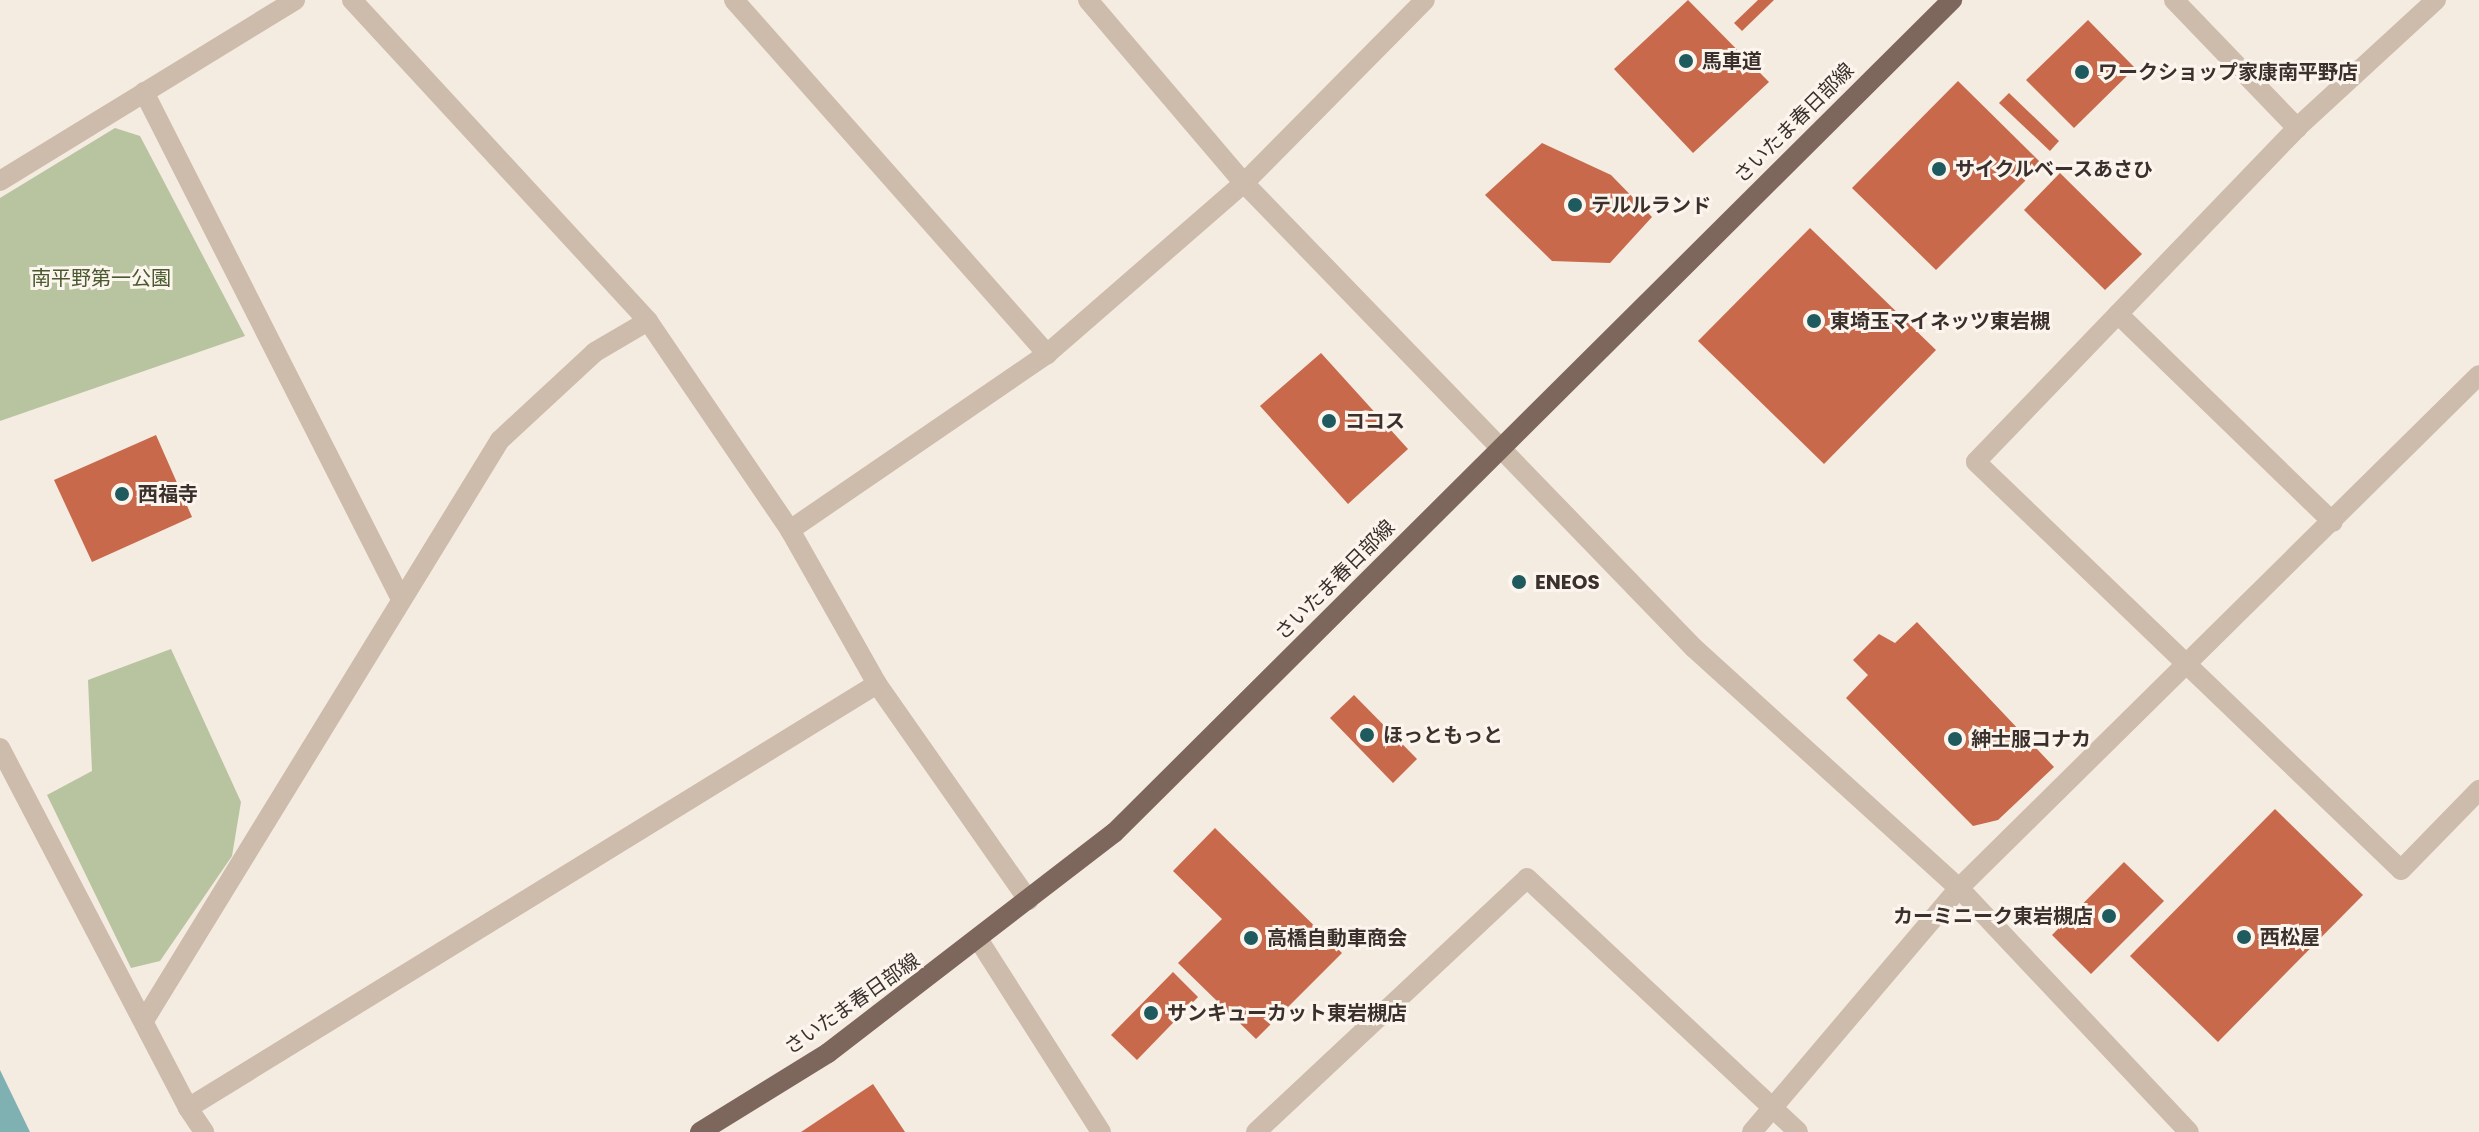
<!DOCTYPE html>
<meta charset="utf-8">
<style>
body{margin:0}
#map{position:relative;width:2479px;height:1132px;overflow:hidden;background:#f4ebe1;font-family:Poppins,"Noto Sans JP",sans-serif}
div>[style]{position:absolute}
.green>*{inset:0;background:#b8c4a0}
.water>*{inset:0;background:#7fb0b2}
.building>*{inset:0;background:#c8694b}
.minor>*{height:20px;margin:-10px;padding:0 10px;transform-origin:10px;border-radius:10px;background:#cdbbac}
.tertiary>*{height:20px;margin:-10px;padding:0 10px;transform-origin:10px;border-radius:10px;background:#cdbbac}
.primary>*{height:20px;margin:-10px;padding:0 10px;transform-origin:10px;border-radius:10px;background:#7d675c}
.dots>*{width:22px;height:22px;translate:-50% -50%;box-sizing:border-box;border:4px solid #fbf5ee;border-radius:50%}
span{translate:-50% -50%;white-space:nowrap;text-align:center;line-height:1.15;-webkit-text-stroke:6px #fbf5ee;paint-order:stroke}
.poi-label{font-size:20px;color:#3b302b;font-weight:700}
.left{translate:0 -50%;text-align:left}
.right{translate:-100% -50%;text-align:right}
.street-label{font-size:20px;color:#3b302b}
.park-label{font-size:20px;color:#4a5a2e}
</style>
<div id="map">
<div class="green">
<div style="clip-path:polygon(115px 128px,140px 136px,245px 336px,0 421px,0 198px)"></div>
<div style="clip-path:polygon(171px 649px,241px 802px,232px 856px,160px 961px,131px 968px,47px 795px,92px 771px,88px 680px)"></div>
</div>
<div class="water">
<div style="clip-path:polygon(0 1070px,30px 1132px,0 1132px)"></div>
</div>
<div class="building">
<div style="clip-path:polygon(1688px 0,1769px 82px,1693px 153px,1614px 69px)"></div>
<div style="clip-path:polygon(1758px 0,1774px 0,1742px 31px,1734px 23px)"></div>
<div style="clip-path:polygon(2088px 20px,2135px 68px,2074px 128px,2026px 80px)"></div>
<div style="clip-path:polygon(1958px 81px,2042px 164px,1936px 270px,1852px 188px)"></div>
<div style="clip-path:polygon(2009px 93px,2059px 141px,2050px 151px,1999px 103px)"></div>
<div style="clip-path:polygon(1542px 143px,1611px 175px,1652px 217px,1610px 263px,1552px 261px,1485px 195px)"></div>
<div style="clip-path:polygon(2060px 173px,2142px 254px,2105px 290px,2024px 210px)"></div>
<div style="clip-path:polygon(1810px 228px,1936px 350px,1824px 464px,1698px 341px)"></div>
<div style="clip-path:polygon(1321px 353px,1408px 449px,1348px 504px,1260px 406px)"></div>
<div style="clip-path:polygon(156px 435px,192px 517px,92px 562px,54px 480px)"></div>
<div style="clip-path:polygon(1917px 622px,2054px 767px,1998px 820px,1973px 826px,1846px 698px,1868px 675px,1853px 660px,1879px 634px,1895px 643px)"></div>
<div style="clip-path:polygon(1354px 695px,1417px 759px,1393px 783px,1330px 718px)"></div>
<div style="clip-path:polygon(2275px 809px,2363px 895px,2218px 1042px,2130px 956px)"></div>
<div style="clip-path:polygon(1215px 828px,1342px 953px,1256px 1039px,1178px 963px,1222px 919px,1173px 871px)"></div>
<div style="clip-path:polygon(2124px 862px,2164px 901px,2091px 974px,2052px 935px)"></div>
<div style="clip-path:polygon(1173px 972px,1198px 997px,1137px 1060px,1111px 1035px)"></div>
<div style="clip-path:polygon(873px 1084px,905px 1132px,801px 1132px)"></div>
</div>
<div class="minor">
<div style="left:352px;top:0;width:437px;rotate:47.3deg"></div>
<div style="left:648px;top:321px;width:253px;rotate:55.8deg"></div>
<div style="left:790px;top:530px;width:177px;rotate:60.5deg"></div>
<div style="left:877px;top:684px;width:264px;rotate:55deg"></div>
<div style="left:734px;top:0;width:473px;rotate:48.5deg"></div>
<div style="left:2174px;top:0;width:178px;rotate:46.1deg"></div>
<div style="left:2436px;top:0;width:189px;rotate:137.4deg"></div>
<div style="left:2297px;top:128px;width:463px;rotate:133.9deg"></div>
<div style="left:1976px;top:462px;width:589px;rotate:43.83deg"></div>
<div style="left:2401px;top:870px;width:112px;rotate:-45.7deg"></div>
<div style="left:144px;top:92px;width:568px;rotate:63.12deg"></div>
<div style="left:0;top:181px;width:346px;rotate:-31.5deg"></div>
<div style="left:2118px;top:314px;width:299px;rotate:44.1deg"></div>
<div style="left:790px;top:530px;width:311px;rotate:-34.4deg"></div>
<div style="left:1047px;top:354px;width:261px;rotate:-41deg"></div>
<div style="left:1244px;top:183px;width:257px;rotate:-45.3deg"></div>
<div style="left:0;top:748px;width:406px;rotate:62.4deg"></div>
<div style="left:188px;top:1108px;width:809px;rotate:-31.61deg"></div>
<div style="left:980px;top:942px;width:225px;rotate:57.5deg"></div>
<div style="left:145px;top:1019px;width:679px;rotate:-58.49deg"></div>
<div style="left:500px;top:440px;width:129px;rotate:-42.8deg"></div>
<div style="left:595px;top:352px;width:61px;rotate:-30.3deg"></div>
<div style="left:1256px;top:1132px;width:371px;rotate:-43.1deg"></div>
<div style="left:1527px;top:878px;width:371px;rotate:43.1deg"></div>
<div style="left:1752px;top:1132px;width:320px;rotate:-49.7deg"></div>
<div style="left:1959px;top:888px;width:730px;rotate:-44.61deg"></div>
</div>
<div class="tertiary">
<div style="left:1088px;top:0;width:240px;rotate:49.6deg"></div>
<div style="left:1244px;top:183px;width:647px;rotate:45.94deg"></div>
<div style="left:1694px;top:648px;width:358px;rotate:42.2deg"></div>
<div style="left:1959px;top:888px;width:335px;rotate:46.7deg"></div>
<div style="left:188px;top:1108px;width:29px;rotate:56deg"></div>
</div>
<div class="primary">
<div style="left:700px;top:1132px;width:150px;rotate:-31.7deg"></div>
<div style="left:828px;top:1053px;width:361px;rotate:-37.6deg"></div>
<div style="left:1114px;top:833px;width:1182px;rotate:-44.83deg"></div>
</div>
<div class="dots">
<div style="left:1686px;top:61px;background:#1f5a5e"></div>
<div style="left:2082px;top:72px;background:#1f5a5e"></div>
<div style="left:1939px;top:169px;background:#1f5a5e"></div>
<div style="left:1575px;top:205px;background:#1f5a5e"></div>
<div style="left:1814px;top:321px;background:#1f5a5e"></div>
<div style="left:1329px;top:421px;background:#1f5a5e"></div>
<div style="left:122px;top:494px;background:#1f5a5e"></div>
<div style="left:1519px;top:582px;background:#1f5a5e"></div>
<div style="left:1367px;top:735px;background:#1f5a5e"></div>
<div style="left:1955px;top:739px;background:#1f5a5e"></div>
<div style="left:2109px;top:916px;background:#1f5a5e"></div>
<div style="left:2244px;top:937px;background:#1f5a5e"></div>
<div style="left:1251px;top:938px;background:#1f5a5e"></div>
<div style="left:1151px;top:1013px;background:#1f5a5e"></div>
</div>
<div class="poi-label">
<span class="left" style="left:1702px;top:61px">馬車道</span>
<span class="left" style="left:2098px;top:72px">ワークショップ家康南平野店</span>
<span class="left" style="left:1955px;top:169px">サイクルベースあさひ</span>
<span class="left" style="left:1591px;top:205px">テルルランド</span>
<span class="left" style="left:1830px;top:321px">東埼玉マイネッツ東岩槻</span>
<span class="left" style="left:1345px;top:421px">ココス</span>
<span class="left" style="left:138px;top:494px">西福寺</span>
<span class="left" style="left:1535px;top:582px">ENEOS</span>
<span class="left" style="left:1383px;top:735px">ほっともっと</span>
<span class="left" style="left:1971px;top:739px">紳士服コナカ</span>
<span class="right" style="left:2093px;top:916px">カーミニーク東岩槻店</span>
<span class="left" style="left:2260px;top:937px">西松屋</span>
<span class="left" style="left:1267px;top:938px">高橋自動車商会</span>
<span class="left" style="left:1167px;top:1013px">サンキューカット東岩槻店</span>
</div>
<div class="street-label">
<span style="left:1794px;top:123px;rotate:-45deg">さいたま春日部線</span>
<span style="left:1335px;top:580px;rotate:-45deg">さいたま春日部線</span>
<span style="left:852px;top:1004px;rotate:-35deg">さいたま春日部線</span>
</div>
<div class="park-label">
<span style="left:101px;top:278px">南平野第一公園</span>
</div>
</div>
